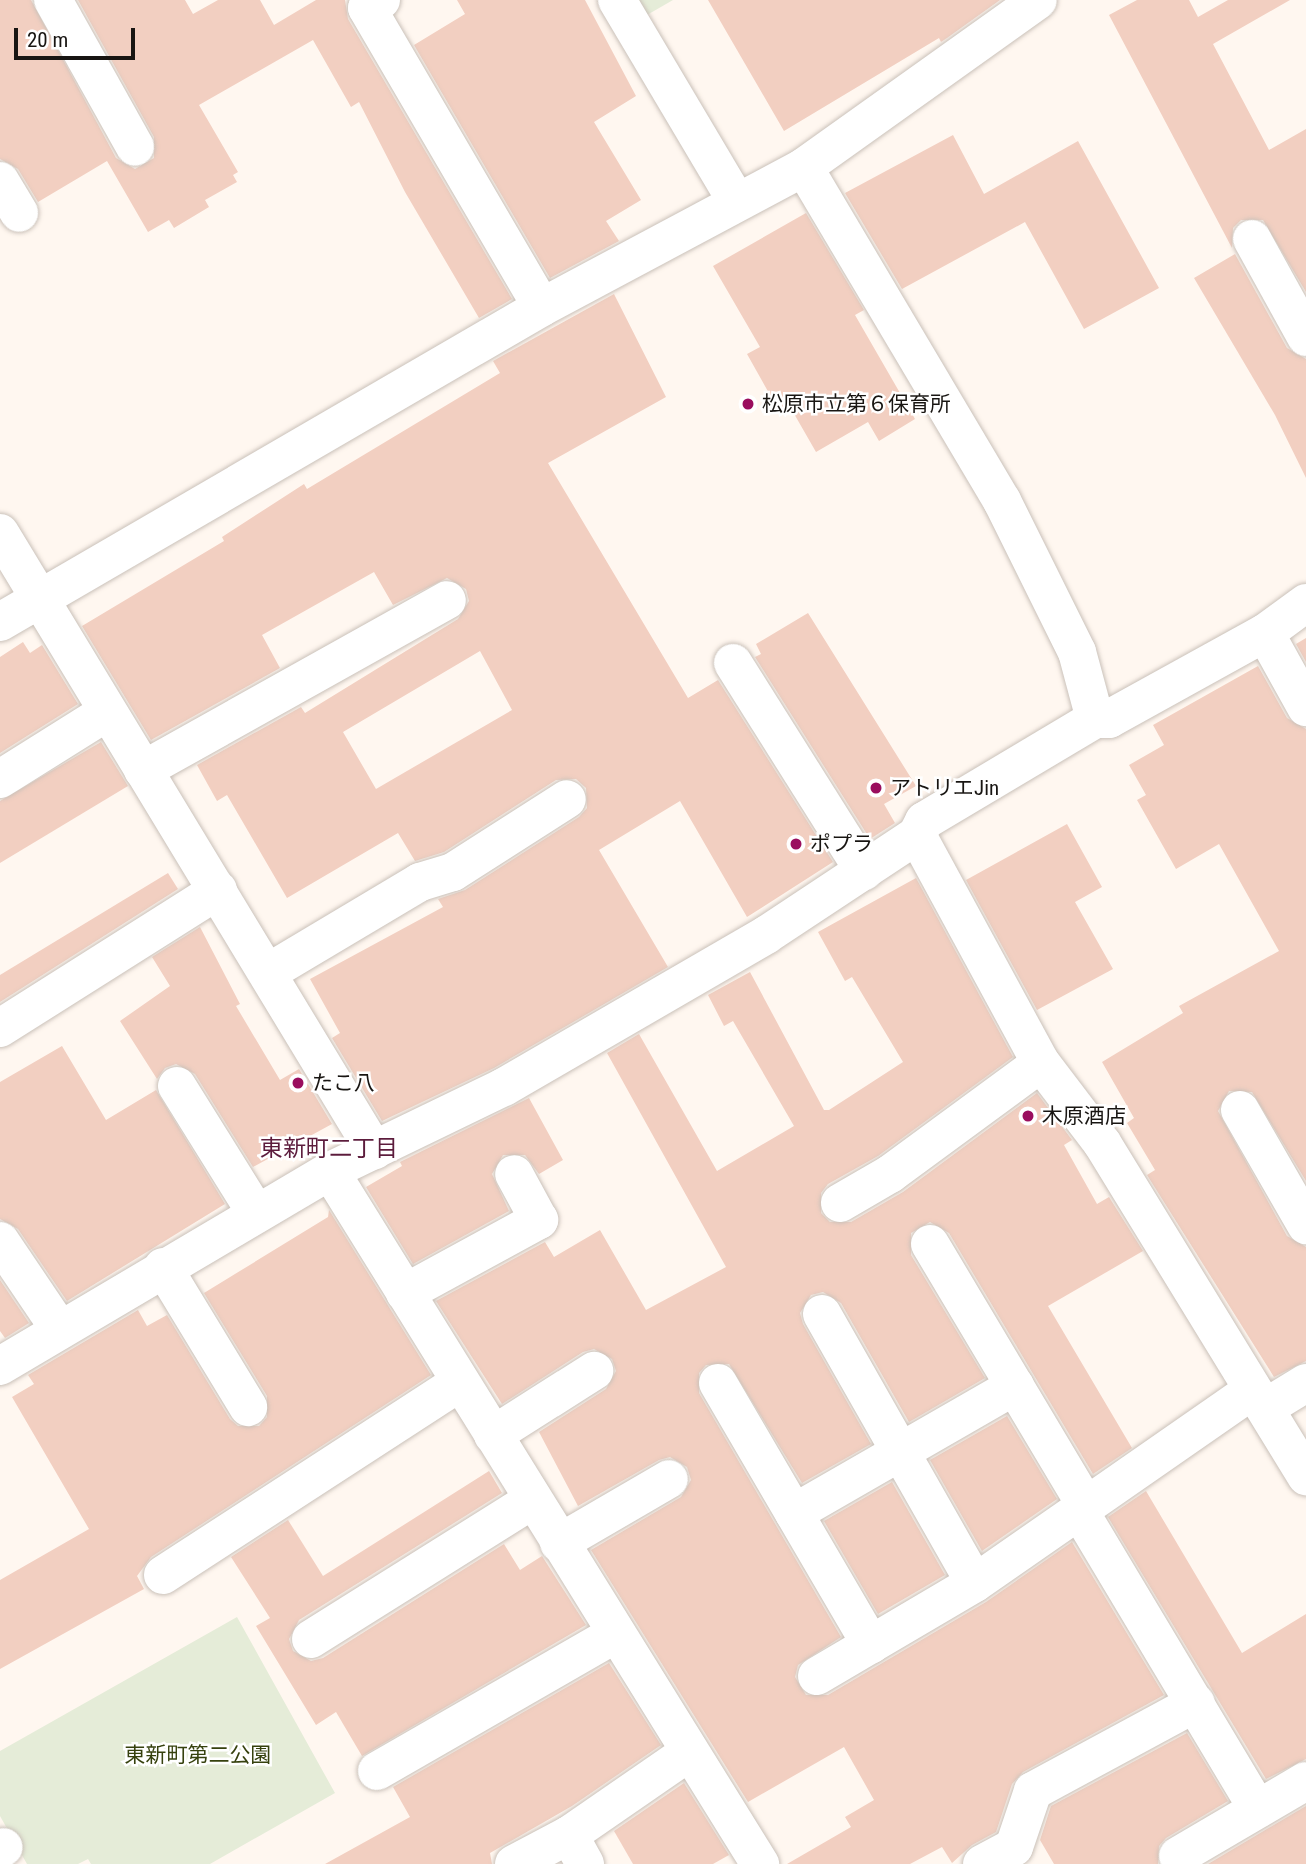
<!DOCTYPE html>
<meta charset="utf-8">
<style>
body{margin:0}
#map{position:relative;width:1306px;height:1864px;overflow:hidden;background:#fff7f0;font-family:"Roboto Condensed","Noto Sans JP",sans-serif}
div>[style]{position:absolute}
.green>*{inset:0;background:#e5ecd8}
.building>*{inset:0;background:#f2cfc1}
.roads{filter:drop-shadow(0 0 2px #cac1b9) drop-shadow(0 0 2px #cac1b9)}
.street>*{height:38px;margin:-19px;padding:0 19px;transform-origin:19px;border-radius:19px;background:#fff}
.dots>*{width:19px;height:19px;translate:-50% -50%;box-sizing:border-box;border:4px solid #fff;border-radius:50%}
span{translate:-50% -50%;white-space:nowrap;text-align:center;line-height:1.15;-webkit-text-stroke:5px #fff;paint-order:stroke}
.poi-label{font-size:21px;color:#181512}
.left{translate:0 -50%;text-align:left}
.park-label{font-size:21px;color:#36410e}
.neighbourhood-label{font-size:23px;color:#5c1c3c}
.scale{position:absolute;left:14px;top:28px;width:121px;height:32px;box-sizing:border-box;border:4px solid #181512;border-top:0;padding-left:9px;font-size:21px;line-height:24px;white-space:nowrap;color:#181512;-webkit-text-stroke:5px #fff;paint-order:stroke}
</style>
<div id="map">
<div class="green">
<div style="clip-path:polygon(638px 0,673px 0,647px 15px)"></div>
<div style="clip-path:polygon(237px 1617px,335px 1793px,210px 1864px,91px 1864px,88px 1859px,78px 1864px,27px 1864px,0 1816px,0 1751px)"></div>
</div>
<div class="building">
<div style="clip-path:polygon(0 0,31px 0,116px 158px,135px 169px,154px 158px,154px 137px,78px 0,185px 0,193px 14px,218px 0,260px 0,274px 25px,316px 0,345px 0,348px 19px,512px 299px,479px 318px,405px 192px,359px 102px,351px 107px,313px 40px,199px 105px,238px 172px,233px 175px,237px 182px,205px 200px,209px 207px,174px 228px,169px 220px,148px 232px,107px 161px,38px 202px,18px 169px,0 159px)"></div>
<div style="clip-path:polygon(457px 0,585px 0,636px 96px,594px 122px,641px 200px,606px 221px,619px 241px,550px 278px,414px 45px,465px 14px)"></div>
<div style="clip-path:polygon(708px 0,1000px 0,947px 38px,941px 42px,939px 38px,784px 131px)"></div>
<div style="clip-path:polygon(1137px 0,1189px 0,1198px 17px,1228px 0,1290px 0,1213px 44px,1269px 150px,1306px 129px,1306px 292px,1263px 220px,1241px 220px,1233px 228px,1232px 248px,1109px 15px)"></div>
<div style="clip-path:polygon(953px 135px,984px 194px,1078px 141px,1159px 288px,1084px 329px,1025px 222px,902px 289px,845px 193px)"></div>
<div style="clip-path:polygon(806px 213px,864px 310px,855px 315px,915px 419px,879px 441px,868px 422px,816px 452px,789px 405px,779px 411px,747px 354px,760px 347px,713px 266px)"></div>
<div style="clip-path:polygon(1235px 254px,1287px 348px,1306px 359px,1306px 478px,1275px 415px,1194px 278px)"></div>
<div style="clip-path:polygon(evenodd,614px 294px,666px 397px,548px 463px,688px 698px,718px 680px,833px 862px,747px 917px,680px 801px,599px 850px,668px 967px,494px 1068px,382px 1121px,332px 1038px,340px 1033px,310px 979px,443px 907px,438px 899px,465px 890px,579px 817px,587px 808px,586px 788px,576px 779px,556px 780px,444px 852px,415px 861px,398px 833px,287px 898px,227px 795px,217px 801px,197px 765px,301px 707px,305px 713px,458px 619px,469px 601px,466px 589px,447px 578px,393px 605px,374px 572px,262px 635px,280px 668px,151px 740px,82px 626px,224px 541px,222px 537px,304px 484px,307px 489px,500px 373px,493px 361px,614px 294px,480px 651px,512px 710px,376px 789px,343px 732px,480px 651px)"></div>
<div style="clip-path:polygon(808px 613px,916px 786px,884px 804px,895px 823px,870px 839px,755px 657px,761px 654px,756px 644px)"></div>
<div style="clip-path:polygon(1306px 638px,1306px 662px,1296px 644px)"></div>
<div style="clip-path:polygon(23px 642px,30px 653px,42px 645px,78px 704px,0 753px,0 657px)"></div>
<div style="clip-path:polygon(1258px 666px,1287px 718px,1306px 729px,1306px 1181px,1252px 1092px,1229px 1091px,1218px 1111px,1287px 1236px,1306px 1247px,1306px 1361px,1274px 1377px,1147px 1175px,1155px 1170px,1127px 1123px,1134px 1118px,1102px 1062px,1183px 1013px,1179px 1006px,1279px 951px,1219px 844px,1176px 869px,1137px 800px,1146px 795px,1129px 765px,1164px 745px,1153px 725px)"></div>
<div style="clip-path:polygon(101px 742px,128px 786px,0 863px,0 801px)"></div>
<div style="clip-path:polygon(1067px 824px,1102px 887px,1075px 902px,1113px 969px,1037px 1010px,966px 880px)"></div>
<div style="clip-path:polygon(168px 873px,178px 889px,0 1002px,0 975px)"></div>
<div style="clip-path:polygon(916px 878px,1013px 1057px,878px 1156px,828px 1184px,821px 1193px,821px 1213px,830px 1222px,851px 1222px,903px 1192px,1037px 1093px,1072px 1140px,1064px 1145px,1097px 1204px,1109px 1197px,1143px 1251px,1048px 1306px,1132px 1448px,1093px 1474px,949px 1233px,930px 1222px,911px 1233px,911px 1255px,985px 1378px,909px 1422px,841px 1303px,823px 1292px,811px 1295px,800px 1313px,803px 1324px,871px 1444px,802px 1483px,729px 1364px,706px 1365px,699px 1373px,699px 1393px,841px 1637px,798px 1665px,795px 1677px,806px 1695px,828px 1695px,986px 1602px,1072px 1542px,1164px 1695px,1023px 1772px,1012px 1784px,996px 1832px,972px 1845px,952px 1863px,942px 1847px,910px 1864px,787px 1864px,851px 1827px,845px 1817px,874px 1800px,844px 1747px,748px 1802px,591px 1550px,681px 1497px,691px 1480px,687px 1467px,670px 1457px,659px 1460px,578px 1506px,539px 1432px,606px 1389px,616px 1371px,612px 1359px,594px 1349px,583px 1352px,502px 1404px,436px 1301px,545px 1242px,554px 1257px,600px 1230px,646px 1310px,726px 1267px,607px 1053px,639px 1034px,717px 1171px,794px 1126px,733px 1021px,724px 1026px,708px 995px,750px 972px,824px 1110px,829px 1110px,903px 1062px,852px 977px,845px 981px,818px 932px)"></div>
<div style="clip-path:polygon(200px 927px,240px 1004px,236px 1006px,280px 1080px,299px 1069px,332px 1124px,253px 1167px,195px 1074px,176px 1064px,165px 1068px,157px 1079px,120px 1021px,170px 986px,152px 957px)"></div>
<div style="clip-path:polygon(62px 1046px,106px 1120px,156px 1090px,225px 1204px,67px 1301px,18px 1229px,0 1219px,0 1082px)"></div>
<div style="clip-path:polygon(529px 1098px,563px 1160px,539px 1174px,525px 1155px,503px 1155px,492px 1174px,509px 1211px,413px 1264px,366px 1187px,402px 1166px,400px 1162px)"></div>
<div style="clip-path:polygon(329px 1210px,431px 1375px,151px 1557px,137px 1576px,144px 1589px,0 1669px,0 1580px,89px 1529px,12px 1397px,34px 1384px,28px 1375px,138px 1310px,147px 1326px,167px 1315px,230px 1419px,238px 1426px,259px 1426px,267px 1417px,267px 1396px,204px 1293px,328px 1217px)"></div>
<div style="clip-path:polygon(0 1280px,29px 1323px,5px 1338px,0 1331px)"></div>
<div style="clip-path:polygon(1007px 1416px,1057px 1499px,982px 1551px,930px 1460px)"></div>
<div style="clip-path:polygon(489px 1471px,502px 1493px,299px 1620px,289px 1639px,293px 1651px,311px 1661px,323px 1658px,504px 1544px,520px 1570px,542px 1556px,586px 1625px,362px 1756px,336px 1712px,316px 1725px,256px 1626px,270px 1618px,231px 1557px,288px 1520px,323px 1576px)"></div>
<div style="clip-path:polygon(892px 1482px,945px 1575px,878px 1614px,824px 1521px)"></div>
<div style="clip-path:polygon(1146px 1491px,1242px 1653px,1306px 1614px,1306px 1759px,1266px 1779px,1108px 1517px)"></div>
<div style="clip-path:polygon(609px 1663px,661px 1745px,572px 1806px,490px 1853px,492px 1864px,325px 1864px,410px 1817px,393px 1787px)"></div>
<div style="clip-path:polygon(1187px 1733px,1228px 1801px,1166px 1838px,1159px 1846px,1158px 1864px,1054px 1864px,1040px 1840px,1051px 1806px)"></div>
<div style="clip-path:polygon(684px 1783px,729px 1855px,713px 1864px,633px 1864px,614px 1831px)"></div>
<div style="clip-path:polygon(1306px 1806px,1306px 1864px,1208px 1864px)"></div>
</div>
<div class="roads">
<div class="street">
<div style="left:53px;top:0;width:168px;rotate:60.8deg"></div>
<div style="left:381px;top:0;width:16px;rotate:150deg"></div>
<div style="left:367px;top:8px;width:346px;rotate:59.7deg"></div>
<div style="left:617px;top:0;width:235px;rotate:59.3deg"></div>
<div style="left:0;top:181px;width:37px;rotate:59deg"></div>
<div style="left:1252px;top:239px;width:112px;rotate:61.1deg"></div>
<div style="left:0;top:533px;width:722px;rotate:58.78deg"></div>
<div style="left:1306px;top:603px;width:51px;rotate:143.8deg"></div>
<div style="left:1265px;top:633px;width:85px;rotate:61deg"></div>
<div style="left:0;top:622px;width:627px;rotate:-30.16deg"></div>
<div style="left:542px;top:307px;width:297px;rotate:-28.1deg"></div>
<div style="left:804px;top:167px;width:287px;rotate:-35.5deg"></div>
<div style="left:733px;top:663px;width:246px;rotate:57.8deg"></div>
<div style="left:1095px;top:719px;width:14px"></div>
<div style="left:1109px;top:719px;width:178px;rotate:-28.9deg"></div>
<div style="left:143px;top:770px;width:348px;rotate:-29.2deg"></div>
<div style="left:0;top:779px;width:126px;rotate:-32.1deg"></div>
<div style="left:917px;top:835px;width:260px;rotate:61.5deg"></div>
<div style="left:1041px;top:1063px;width:101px;rotate:52.7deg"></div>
<div style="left:1102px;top:1143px;width:391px;rotate:58.5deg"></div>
<div style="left:269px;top:972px;width:176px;rotate:-30.8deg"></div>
<div style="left:420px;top:882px;width:34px;rotate:-17deg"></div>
<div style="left:453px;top:872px;width:135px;rotate:-32.6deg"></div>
<div style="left:0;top:1028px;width:258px;rotate:-32.3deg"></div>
<div style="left:177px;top:1086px;width:150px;rotate:58.1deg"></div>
<div style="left:1240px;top:1110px;width:133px;rotate:60.1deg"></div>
<div style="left:330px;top:1171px;width:816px;rotate:58.18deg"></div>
<div style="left:840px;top:1203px;width:58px;rotate:-30.1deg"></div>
<div style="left:890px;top:1174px;width:187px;rotate:-36.3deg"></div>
<div style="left:0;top:1241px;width:107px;rotate:56deg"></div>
<div style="left:930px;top:1244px;width:306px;rotate:59.2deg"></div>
<div style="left:163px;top:1267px;width:164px;rotate:58.7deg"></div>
<div style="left:405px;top:1293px;width:153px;rotate:-28.6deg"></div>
<div style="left:539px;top:1220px;width:52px;rotate:-118.5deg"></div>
<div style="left:822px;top:1314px;width:309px;rotate:60.4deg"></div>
<div style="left:0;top:1366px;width:383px;rotate:-30.6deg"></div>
<div style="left:330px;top:1171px;width:193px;rotate:-25.8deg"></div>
<div style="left:504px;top:1087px;width:303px;rotate:-30.1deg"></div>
<div style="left:766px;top:935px;width:181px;rotate:-33.5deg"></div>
<div style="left:917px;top:835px;width:16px;rotate:-63deg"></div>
<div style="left:924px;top:821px;width:199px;rotate:-30.8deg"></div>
<div style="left:1095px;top:719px;width:69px;rotate:-105deg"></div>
<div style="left:1077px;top:652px;width:169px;rotate:-116.4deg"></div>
<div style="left:1002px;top:501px;width:388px;rotate:-120.7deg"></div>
<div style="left:718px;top:1383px;width:303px;rotate:59.7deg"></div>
<div style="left:1265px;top:1408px;width:48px;rotate:-31.4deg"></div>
<div style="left:493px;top:1435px;width:120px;rotate:-32.4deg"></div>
<div style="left:1080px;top:1512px;width:346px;rotate:59.1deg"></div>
<div style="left:794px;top:1513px;width:255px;rotate:-29.9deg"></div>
<div style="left:559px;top:1543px;width:127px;rotate:-30.2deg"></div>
<div style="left:163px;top:1575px;width:354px;rotate:-33deg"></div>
<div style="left:311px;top:1639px;width:262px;rotate:-32.1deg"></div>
<div style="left:817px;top:1676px;width:183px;rotate:-30.5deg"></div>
<div style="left:975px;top:1583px;width:338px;rotate:-34.8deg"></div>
<div style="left:377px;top:1771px;width:275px;rotate:-29.9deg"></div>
<div style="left:569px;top:1835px;width:33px;rotate:61deg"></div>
<div style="left:0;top:1849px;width:4px;rotate:-27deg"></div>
<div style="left:1178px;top:1856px;width:148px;rotate:-30.4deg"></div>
<div style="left:514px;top:1864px;width:62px;rotate:-27.8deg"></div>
<div style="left:569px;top:1835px;width:145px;rotate:-34.6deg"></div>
<div style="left:982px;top:1864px;width:36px;rotate:-28deg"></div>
<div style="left:1014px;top:1847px;width:59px;rotate:-71.3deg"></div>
<div style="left:1033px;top:1791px;width:185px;rotate:-28.4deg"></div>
</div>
</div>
<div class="dots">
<div style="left:748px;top:404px;background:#9a0d5e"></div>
<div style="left:876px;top:788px;background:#9a0d5e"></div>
<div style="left:796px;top:844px;background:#9a0d5e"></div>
<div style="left:298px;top:1083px;background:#9a0d5e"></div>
<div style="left:1028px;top:1116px;background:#9a0d5e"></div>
</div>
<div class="poi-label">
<span class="left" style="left:762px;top:404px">松原市立第６保育所</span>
<span class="left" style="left:890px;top:788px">アトリエJin</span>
<span class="left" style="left:810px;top:844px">ポプラ</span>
<span class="left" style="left:312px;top:1083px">たこ八</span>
<span class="left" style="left:1042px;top:1116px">木原酒店</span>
</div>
<div class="park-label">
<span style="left:198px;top:1755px">東新町第二公園</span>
</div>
<div class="neighbourhood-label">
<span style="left:329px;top:1149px">東新町二丁目</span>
</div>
<div class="scale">20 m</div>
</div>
